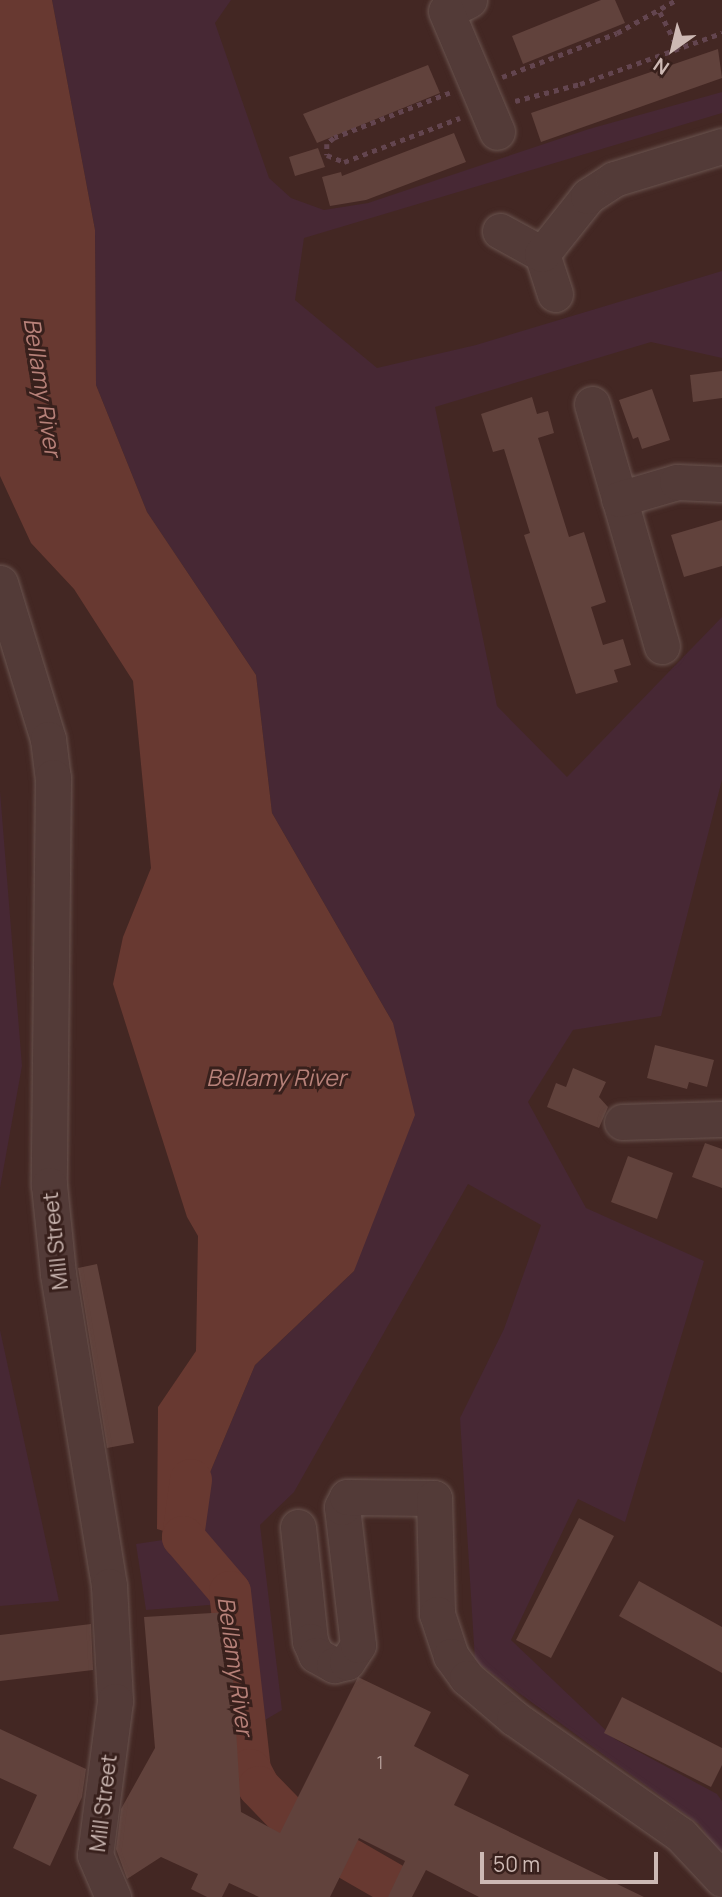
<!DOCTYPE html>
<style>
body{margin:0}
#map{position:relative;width:722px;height:1897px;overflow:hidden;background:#432723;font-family:Manrope,sans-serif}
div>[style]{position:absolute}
.green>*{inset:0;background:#472834}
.water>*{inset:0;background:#683931}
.river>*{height:42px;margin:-21px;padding:0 21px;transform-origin:21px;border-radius:21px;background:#683931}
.building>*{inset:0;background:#61423c}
.path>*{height:4.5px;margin-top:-2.25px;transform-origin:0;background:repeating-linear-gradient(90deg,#63454f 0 5px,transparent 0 10px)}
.roads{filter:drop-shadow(0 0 2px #6a544f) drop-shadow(0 0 2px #6a544f)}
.minor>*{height:35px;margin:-17.5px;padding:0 17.5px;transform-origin:17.5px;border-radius:17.5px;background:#533b38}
span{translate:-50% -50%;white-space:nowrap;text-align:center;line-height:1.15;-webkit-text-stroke:6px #38201c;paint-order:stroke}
.number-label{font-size:18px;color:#b29b96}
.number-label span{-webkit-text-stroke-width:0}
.street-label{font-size:21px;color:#cdb9b4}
.water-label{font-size:23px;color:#b78179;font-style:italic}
.north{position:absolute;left:638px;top:14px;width:70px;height:70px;-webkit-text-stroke:5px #38201c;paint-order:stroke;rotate:214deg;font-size:19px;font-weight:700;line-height:28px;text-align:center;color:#cdb9b4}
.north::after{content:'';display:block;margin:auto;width:24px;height:32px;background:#cdb9b4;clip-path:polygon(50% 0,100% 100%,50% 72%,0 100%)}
.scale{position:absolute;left:480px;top:1852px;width:178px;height:32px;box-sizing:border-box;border:4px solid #cdb9b4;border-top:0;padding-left:9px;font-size:21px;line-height:24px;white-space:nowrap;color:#cdb9b4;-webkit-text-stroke:5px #38201c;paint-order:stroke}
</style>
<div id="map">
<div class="green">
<div style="clip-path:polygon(52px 0,231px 0,215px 23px,269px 178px,291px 198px,324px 210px,368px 203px,589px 129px,722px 92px,722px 113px,304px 238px,295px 300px,377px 368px,476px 345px,722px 271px,722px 358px,651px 342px,435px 407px,497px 706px,567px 777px,722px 617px,722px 780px,661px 1016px,573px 1030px,528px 1102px,586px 1208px,704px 1261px,625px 1522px,578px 1499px,511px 1640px,615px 1739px,717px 1794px,722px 1801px,722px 1859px,700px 1825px,475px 1661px,460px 1418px,504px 1329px,541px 1225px,468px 1184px,294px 1492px,260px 1525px,282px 1710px,243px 1733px,234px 1603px,146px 1610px,136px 1544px,183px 1537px,255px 1365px,354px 1271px,393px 1023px,272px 813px,256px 675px,147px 512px,96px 385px,95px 230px)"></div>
<div style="clip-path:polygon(0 791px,22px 1066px,0 1188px)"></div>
<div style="clip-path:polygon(0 1330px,59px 1601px,0 1606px)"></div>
</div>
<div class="water">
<div style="clip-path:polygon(0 0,52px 0,95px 230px,96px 385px,147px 512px,256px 675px,272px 813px,393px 1023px,415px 1115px,354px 1271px,255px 1365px,183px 1537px,157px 1529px,158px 1407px,196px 1351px,198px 1236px,187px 1217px,113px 984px,123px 937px,151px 868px,133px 681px,74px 589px,31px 543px,0 476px)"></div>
</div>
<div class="river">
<div style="left:191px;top:1480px;width:58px;rotate:98deg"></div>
<div style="left:183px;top:1537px;width:72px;rotate:49.5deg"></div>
<div style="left:230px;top:1592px;width:179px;rotate:83.6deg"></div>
<div style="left:250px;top:1770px;width:19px;rotate:62deg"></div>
<div style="left:259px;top:1787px;width:42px;rotate:46deg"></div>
<div style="left:349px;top:1859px;width:52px;rotate:30deg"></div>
</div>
<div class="building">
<div style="clip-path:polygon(601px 0,615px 0,625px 23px,523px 64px,512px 36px)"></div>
<div style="clip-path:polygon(718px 49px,722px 78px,541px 142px,531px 113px)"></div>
<div style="clip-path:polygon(428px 65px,440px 93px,317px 143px,303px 114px)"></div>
<div style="clip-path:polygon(454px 133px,466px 162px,366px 200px,330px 206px,322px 177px,341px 172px,342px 176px)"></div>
<div style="clip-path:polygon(318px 148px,325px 167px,295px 176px,289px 157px)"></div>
<div style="clip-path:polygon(722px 371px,722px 398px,693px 402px,690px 375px)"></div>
<div style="clip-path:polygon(652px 389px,670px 440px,642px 449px,638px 437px,633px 439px,619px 400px)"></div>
<div style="clip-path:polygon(532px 397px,537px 414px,548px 411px,554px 433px,538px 438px,569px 537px,584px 532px,606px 602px,591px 607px,603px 645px,623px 639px,631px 665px,614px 670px,618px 682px,576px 694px,524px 535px,530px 533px,504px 449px,493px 452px,481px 414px)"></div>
<div style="clip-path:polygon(722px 520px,722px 566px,684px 577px,671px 535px)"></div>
<div style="clip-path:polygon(655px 1045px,714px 1060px,707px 1087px,689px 1082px,687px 1089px,647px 1078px)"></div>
<div style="clip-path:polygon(573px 1068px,606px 1082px,599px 1097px,608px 1107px,599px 1128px,547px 1107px,556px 1083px,566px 1087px)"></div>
<div style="clip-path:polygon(705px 1143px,722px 1149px,722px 1188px,692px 1177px)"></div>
<div style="clip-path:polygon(628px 1156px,673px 1173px,657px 1219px,611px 1202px)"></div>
<div style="clip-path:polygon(97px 1264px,134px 1443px,107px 1448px,78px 1268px)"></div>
<div style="clip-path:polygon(579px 1518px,614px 1536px,551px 1658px,516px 1640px)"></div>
<div style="clip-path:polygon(639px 1581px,722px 1627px,722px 1673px,619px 1616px)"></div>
<div style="clip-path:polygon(229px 1612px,241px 1812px,280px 1833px,358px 1677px,431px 1712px,414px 1746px,469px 1775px,454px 1805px,644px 1897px,479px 1897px,426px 1870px,412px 1897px,388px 1897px,405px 1861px,359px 1838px,330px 1897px,259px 1897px,229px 1883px,222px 1897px,207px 1897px,191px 1889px,198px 1874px,161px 1857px,127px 1879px,116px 1849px,121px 1809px,155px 1748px,144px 1617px)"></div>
<div style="clip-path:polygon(91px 1624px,93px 1670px,0 1681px,0 1635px)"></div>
<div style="clip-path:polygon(622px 1697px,722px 1748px,722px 1765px,711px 1787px,604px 1733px)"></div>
<div style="clip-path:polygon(0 1729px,86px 1769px,82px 1797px,50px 1866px,13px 1848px,37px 1795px,0 1778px)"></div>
</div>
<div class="path">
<div style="left:660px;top:12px;width:42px;rotate:63.4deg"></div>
<div style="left:502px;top:77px;width:123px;rotate:-20.9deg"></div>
<div style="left:617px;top:33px;width:68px;rotate:-29.2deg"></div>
<div style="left:450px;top:93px;width:124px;rotate:158.8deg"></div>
<div style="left:334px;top:138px;width:9px;rotate:139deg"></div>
<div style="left:327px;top:144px;width:11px;rotate:90deg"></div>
<div style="left:327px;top:155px;width:18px;rotate:22deg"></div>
<div style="left:344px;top:162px;width:124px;rotate:-20.8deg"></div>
<div style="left:515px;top:101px;width:67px;rotate:-14.7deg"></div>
<div style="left:580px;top:84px;width:151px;rotate:-19.8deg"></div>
</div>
<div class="roads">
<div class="minor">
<div style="left:469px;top:0;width:25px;rotate:154deg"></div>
<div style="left:446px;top:11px;width:131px;rotate:67.1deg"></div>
<div style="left:500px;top:231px;width:48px;rotate:28.7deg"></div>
<div style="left:555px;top:294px;width:42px;rotate:-108deg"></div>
<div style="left:542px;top:254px;width:74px;rotate:-51.6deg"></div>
<div style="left:588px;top:196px;width:31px;rotate:-33deg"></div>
<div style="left:614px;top:179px;width:113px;rotate:-17deg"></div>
<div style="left:592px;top:404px;width:252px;rotate:73.9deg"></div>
<div style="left:619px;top:499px;width:60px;rotate:-16.3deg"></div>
<div style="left:677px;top:482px;width:45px;rotate:2.5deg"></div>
<div style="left:0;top:583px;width:163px;rotate:72.9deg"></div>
<div style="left:48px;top:739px;width:38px;rotate:83deg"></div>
<div style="left:53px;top:777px;width:408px;rotate:90.6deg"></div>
<div style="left:49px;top:1185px;width:89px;rotate:84.2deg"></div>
<div style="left:58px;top:1274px;width:316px;rotate:80.7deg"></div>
<div style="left:109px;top:1586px;width:115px;rotate:87deg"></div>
<div style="left:115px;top:1701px;width:155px;rotate:97.4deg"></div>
<div style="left:95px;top:1855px;width:46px;rotate:66.8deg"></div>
<div style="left:622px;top:1122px;width:100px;rotate:-1.7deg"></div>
<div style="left:298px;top:1527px;width:115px;rotate:84deg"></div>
<div style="left:310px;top:1641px;width:15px;rotate:67deg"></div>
<div style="left:316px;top:1655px;width:21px;rotate:29deg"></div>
<div style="left:334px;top:1665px;width:13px;rotate:-13deg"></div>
<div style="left:347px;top:1662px;width:20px;rotate:-57deg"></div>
<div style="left:358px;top:1645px;width:139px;rotate:-96.6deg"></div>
<div style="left:342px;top:1507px;width:11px;rotate:-63deg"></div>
<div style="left:347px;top:1497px;width:87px;rotate:0.7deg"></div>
<div style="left:434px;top:1498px;width:116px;rotate:88.5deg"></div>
<div style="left:437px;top:1614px;width:44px;rotate:71.6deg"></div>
<div style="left:451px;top:1656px;width:27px;rotate:54deg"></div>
<div style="left:467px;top:1678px;width:62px;rotate:40.4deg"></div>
<div style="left:514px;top:1718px;width:204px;rotate:35deg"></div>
<div style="left:681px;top:1835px;width:60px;rotate:47deg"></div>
</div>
</div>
<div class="number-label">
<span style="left:380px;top:1762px">1</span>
</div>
<div class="street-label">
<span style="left:55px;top:1241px;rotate:-96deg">Mill Street</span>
<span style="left:103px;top:1803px;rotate:-83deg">Mill Street</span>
</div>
<div class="water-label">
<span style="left:43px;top:387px;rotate:81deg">Bellamy River</span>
<span style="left:276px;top:1077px">Bellamy River</span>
<span style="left:236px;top:1666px;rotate:82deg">Bellamy River</span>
</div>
<div class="north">N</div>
<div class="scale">50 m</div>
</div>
